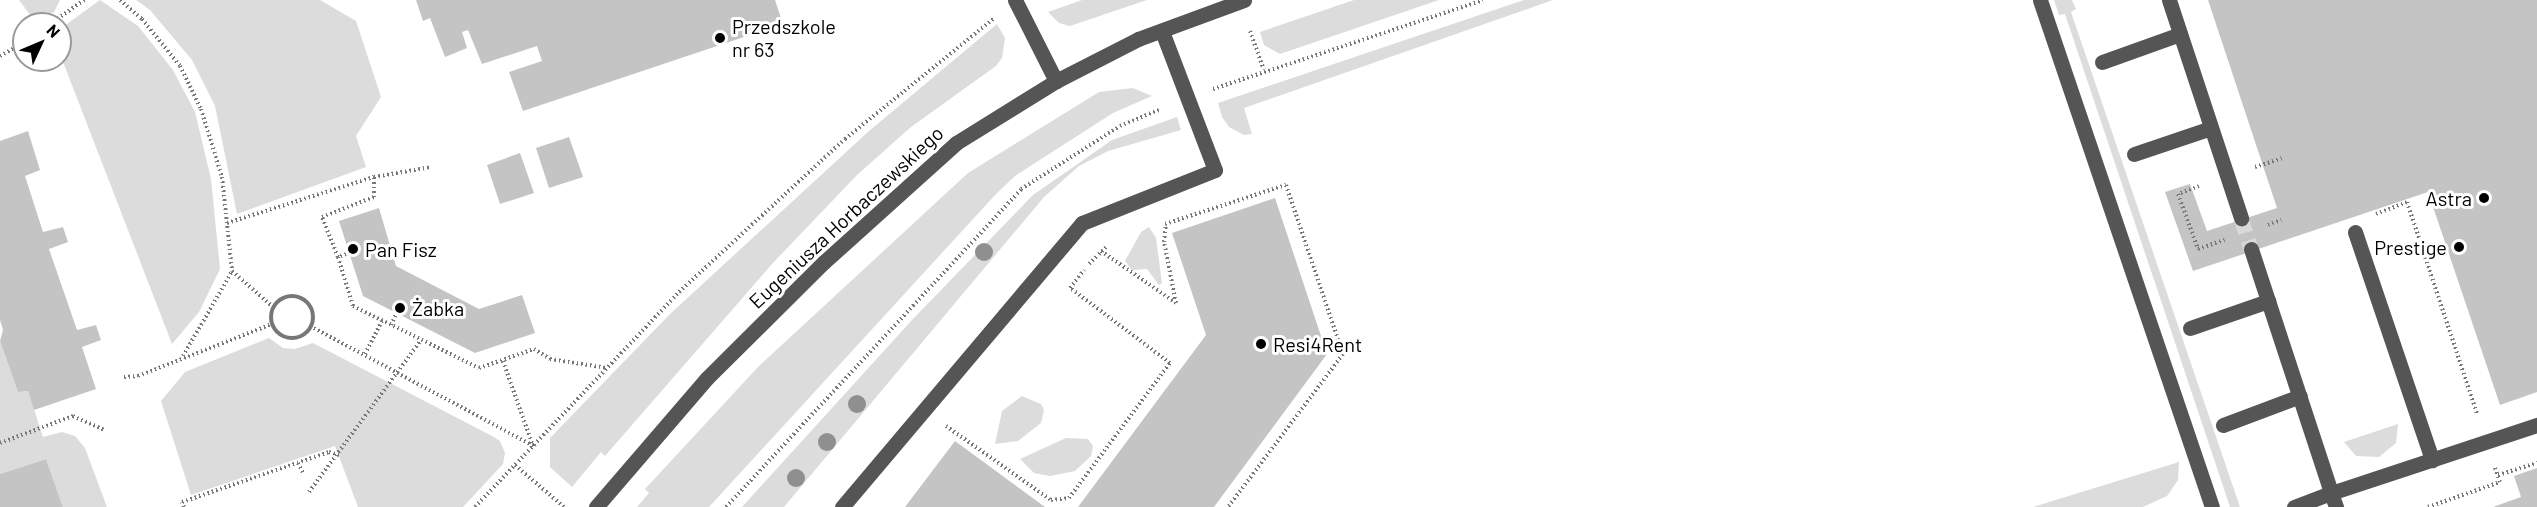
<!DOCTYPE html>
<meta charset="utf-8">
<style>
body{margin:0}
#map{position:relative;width:2537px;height:507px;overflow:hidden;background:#fff;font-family:Barlow,sans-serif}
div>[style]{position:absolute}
.green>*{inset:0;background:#dcdcdc}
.building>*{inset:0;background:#c4c4c4}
.minor-tunnel>*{height:15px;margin-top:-7.5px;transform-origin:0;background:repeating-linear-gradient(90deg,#d9d9d9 0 15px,transparent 0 23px)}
.path>*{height:4px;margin-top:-2px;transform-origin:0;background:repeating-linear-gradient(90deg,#777 0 1.5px,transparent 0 4.5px)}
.path>.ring{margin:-2px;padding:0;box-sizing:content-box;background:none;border:4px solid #777;border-radius:50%}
.minor>*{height:15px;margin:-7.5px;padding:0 7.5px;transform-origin:7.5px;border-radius:7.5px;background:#555}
.trees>*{width:18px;height:18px;margin:-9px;border-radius:50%;background:#8f8f8f}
.dots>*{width:16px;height:16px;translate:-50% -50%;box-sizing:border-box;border:3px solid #fff;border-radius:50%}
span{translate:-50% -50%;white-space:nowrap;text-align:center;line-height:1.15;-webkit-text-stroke:6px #fff;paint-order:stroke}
.poi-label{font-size:20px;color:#000}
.left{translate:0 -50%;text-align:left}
.right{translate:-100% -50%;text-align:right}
.street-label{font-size:20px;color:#000}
.north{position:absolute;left:12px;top:12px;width:60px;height:60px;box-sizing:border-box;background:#fff;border:2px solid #999;border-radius:50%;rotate:46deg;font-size:16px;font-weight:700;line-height:24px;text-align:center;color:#000}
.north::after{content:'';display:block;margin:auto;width:21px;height:27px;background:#000;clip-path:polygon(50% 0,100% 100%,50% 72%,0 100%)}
</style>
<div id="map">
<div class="green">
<div style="clip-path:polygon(19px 0,60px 0,54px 12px,37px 24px)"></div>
<div style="clip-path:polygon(100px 0,138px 26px,173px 70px,195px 112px,211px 179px,220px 269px,199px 312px,172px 344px,60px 54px,60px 29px)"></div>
<div style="clip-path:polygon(136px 0,320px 0,356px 21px,381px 97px,356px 136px,366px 167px,237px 214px,215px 106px,192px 60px,150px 10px)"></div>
<div style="clip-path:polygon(1082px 0,1147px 0,1070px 26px,1059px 23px,1048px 12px)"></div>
<div style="clip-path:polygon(1354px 0,1439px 0,1280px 54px,1264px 45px,1260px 32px)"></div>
<div style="clip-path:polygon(1524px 0,1553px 0,1244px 108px,1252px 134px,1244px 135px,1229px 127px,1222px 117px,1218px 103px)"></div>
<div style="clip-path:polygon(2054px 0,2072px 0,2076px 9px,2071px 12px,2240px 507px,2230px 507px,2065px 14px,2059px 15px)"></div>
<div style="clip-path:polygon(997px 24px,1005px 38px,1002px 58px,996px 66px,911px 127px,857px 175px,772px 264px,605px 456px,601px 452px,572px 487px,550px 467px,550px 438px,670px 314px,869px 131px)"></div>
<div style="clip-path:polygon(1133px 88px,1152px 96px,1113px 113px,1015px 176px,996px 194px,709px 507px,637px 507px,649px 493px,645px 489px,758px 367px,968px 173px,1099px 92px)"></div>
<div style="clip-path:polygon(1177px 117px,1181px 130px,1108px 151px,1079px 166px,1044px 197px,784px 507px,742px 507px,912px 320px,1033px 195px,1112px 140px)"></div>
<div style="clip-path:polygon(1149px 227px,1156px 238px,1162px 283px,1159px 285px,1147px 269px,1132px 270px,1125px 261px,1141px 232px)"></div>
<div style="clip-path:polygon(269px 338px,283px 348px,295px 349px,313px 343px,492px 436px,500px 441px,505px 453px,503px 464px,463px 507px,358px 507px,335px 446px,191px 495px,161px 401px,185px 372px)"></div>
<div style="clip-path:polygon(0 341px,18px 392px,28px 391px,43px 437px,62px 432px,75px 436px,85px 448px,107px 507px,63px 507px,46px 459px,0 474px)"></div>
<div style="clip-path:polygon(1022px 396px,1041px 404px,1044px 410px,1041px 423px,1018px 441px,995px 444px,1002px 411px)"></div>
<div style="clip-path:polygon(2398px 424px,2396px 443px,2379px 457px,2356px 456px,2344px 442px)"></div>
<div style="clip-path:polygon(1066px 438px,1088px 439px,1093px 446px,1091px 456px,1075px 471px,1050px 476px,1034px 473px,1020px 459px)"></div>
<div style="clip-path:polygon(2179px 462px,2178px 480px,2167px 496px,2143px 507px,2033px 507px)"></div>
</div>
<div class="building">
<div style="clip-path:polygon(416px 0,775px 0,783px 24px,523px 111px,509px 72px,542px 61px,537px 46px,482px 64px,468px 30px,462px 32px,467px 48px,445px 57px,430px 18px,423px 21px)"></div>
<div style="clip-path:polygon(2208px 0,2537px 0,2537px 392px,2500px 405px,2428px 192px,2193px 271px,2165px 192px,2190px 184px,2207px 231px,2277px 208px)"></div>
<div style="clip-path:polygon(28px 131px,40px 170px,25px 176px,43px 232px,63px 227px,68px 242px,49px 249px,77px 330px,96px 325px,101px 340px,82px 347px,96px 389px,34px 410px,28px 391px,18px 392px,0 341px,3px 330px,0 320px,0 141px)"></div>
<div style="clip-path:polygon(569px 137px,583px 177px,549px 188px,536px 148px)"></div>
<div style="clip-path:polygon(520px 153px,534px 193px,500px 204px,487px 165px)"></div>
<div style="clip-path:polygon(1275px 198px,1327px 354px,1214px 507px,1078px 507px,1206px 335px,1172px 233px)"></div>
<div style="clip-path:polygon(379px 208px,396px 266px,479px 309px,522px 295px,535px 333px,475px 353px,363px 296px,339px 221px)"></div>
<div style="clip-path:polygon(955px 441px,1045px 507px,905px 507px)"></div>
<div style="clip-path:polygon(46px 459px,63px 507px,0 507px,0 474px)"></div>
<div style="clip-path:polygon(2537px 468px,2537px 507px,2493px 507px,2521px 497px,2514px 476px)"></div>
</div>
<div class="minor-tunnel">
<div style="left:2241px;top:218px;width:33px;rotate:72deg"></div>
</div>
<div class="path">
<div style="left:120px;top:0;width:29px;rotate:41deg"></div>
<div style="left:142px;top:19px;width:60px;rotate:51deg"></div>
<div style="left:180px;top:66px;width:48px;rotate:64deg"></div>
<div style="left:201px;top:109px;width:71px;rotate:72.8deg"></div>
<div style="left:222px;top:177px;width:95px;rotate:83.9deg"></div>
<div style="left:232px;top:271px;width:55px;rotate:41.3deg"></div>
<div style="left:50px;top:24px;width:42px;rotate:-35.2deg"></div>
<div style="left:1250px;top:31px;width:41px;rotate:70.3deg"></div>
<div style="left:0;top:56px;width:28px;rotate:-30deg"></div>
<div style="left:1213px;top:89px;width:284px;rotate:-18.2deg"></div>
<div style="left:2255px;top:167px;width:28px;rotate:-18deg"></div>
<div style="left:2199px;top:186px;width:22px;rotate:159deg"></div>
<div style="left:2178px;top:194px;width:59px;rotate:70deg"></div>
<div style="left:2198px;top:249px;width:28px;rotate:-19deg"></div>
<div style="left:2376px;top:214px;width:33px;rotate:-21deg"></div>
<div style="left:2407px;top:202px;width:223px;rotate:71.7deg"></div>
<div style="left:227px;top:223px;width:154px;rotate:-17.4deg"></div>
<div style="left:374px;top:177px;width:58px;rotate:-10deg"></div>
<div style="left:1165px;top:224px;width:127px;rotate:-17.9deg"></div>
<div style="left:1286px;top:185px;width:178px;rotate:71.4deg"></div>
<div style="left:1343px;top:354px;width:191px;rotate:126.9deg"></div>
<div style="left:2268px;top:225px;width:14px;rotate:-21deg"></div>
<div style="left:1101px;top:251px;width:91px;rotate:34.7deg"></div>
<div style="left:1176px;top:303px;width:62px;rotate:-101.1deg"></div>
<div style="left:1164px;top:242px;width:18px;rotate:-84deg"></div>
<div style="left:346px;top:254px;width:9px;rotate:159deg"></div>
<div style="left:338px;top:257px;width:51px;rotate:73deg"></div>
<div style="left:353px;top:306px;width:140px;rotate:26.2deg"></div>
<div style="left:479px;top:368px;width:58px;rotate:-19.1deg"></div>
<div style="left:534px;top:349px;width:19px;rotate:32deg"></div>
<div style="left:550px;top:359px;width:58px;rotate:9deg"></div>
<div style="left:338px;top:257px;width:43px;rotate:-111.8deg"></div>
<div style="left:322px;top:217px;width:56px;rotate:-21deg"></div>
<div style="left:374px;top:197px;width:20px;rotate:-90deg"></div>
<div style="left:1089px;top:264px;width:25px;rotate:-45deg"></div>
<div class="ring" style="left:271px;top:296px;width:38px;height:38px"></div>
<div style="left:391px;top:325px;width:12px;rotate:-66deg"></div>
<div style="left:310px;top:326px;width:254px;rotate:28.2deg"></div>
<div style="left:365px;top:354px;width:37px;rotate:-63deg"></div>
<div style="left:183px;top:356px;width:98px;rotate:-60deg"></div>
<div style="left:503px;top:361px;width:90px;rotate:70.6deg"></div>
<div style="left:124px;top:377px;width:14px;rotate:-4deg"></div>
<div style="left:138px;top:376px;width:144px;rotate:-21.2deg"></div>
<div style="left:946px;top:426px;width:128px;rotate:35.2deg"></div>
<div style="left:1051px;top:500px;width:18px;rotate:-6deg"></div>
<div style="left:1069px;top:498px;width:169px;rotate:-53.2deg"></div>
<div style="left:1170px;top:363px;width:125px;rotate:-143.1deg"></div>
<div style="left:1070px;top:288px;width:23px;rotate:-52deg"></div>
<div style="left:0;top:443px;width:78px;rotate:-20.3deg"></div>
<div style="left:73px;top:416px;width:34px;rotate:24deg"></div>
<div style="left:298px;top:463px;width:11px;rotate:63deg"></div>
<div style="left:515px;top:465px;width:65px;rotate:40.6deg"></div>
<div style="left:2498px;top:475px;width:41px;rotate:-17.1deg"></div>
<div style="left:309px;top:492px;width:189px;rotate:-53.6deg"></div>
<div style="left:184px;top:507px;width:5px;rotate:-112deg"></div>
<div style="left:182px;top:502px;width:155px;rotate:-18.8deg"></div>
<div style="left:329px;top:452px;width:11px;rotate:15deg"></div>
<div style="left:475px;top:507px;width:296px;rotate:-46.5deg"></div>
<div style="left:679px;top:292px;width:226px;rotate:-42.7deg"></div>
<div style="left:845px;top:139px;width:191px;rotate:-39deg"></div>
<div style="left:726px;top:507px;width:434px;rotate:-47.1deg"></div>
<div style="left:1021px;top:189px;width:117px;rotate:-32.5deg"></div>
<div style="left:1120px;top:126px;width:44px;rotate:-22.5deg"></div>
<div style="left:2428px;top:507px;width:76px;rotate:-19.1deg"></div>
<div style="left:2500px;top:482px;width:15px;rotate:-110deg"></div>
</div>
<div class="minor">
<div style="left:1015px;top:0;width:91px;rotate:63.2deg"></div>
<div style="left:2040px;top:0;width:535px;rotate:71.26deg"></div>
<div style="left:2169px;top:0;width:230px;rotate:71.7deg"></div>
<div style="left:2102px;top:62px;width:83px;rotate:-19.7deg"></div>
<div style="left:2134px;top:154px;width:81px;rotate:-18.7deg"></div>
<div style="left:2355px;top:232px;width:241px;rotate:71.3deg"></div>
<div style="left:2251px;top:249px;width:257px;rotate:71.8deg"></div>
<div style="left:2331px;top:493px;width:217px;rotate:-18.3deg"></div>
<div style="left:2190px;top:328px;width:83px;rotate:-19.1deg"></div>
<div style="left:2223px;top:425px;width:82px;rotate:-20.6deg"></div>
<div style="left:596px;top:507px;width:170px;rotate:-49.3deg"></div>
<div style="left:707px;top:378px;width:165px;rotate:-44.8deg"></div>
<div style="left:824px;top:262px;width:178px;rotate:-42deg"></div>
<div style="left:956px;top:143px;width:118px;rotate:-31.8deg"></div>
<div style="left:1056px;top:81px;width:92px;rotate:-27.1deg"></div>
<div style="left:1138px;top:39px;width:113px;rotate:-20.2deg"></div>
<div style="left:842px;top:507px;width:372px;rotate:-49.8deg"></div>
<div style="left:1082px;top:223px;width:143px;rotate:-21.7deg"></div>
<div style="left:1215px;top:170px;width:149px;rotate:-110.9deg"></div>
<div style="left:2294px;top:507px;width:40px;rotate:-21deg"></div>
<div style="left:2331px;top:493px;width:15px;rotate:70deg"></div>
</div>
<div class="trees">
<div style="left:984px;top:252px"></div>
<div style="left:857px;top:404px"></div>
<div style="left:827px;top:442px"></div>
<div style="left:796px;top:478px"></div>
</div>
<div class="dots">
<div style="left:720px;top:38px;background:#000"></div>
<div style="left:2484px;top:198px;background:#000"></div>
<div style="left:2459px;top:247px;background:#000"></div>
<div style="left:353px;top:249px;background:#000"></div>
<div style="left:400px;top:308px;background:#000"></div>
<div style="left:1261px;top:344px;background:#000"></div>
</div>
<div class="poi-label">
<span class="left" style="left:732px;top:38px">Przedszkole<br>nr 63</span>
<span class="right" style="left:2472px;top:198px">Astra</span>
<span class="right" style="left:2447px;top:247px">Prestige</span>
<span class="left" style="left:365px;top:249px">Pan Fisz</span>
<span class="left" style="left:412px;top:308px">Żabka</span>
<span class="left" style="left:1273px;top:344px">Resi4Rent</span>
</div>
<div class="street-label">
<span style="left:846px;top:217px;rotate:-43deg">Eugeniusza Horbaczewskiego</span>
</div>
<div class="north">N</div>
</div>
